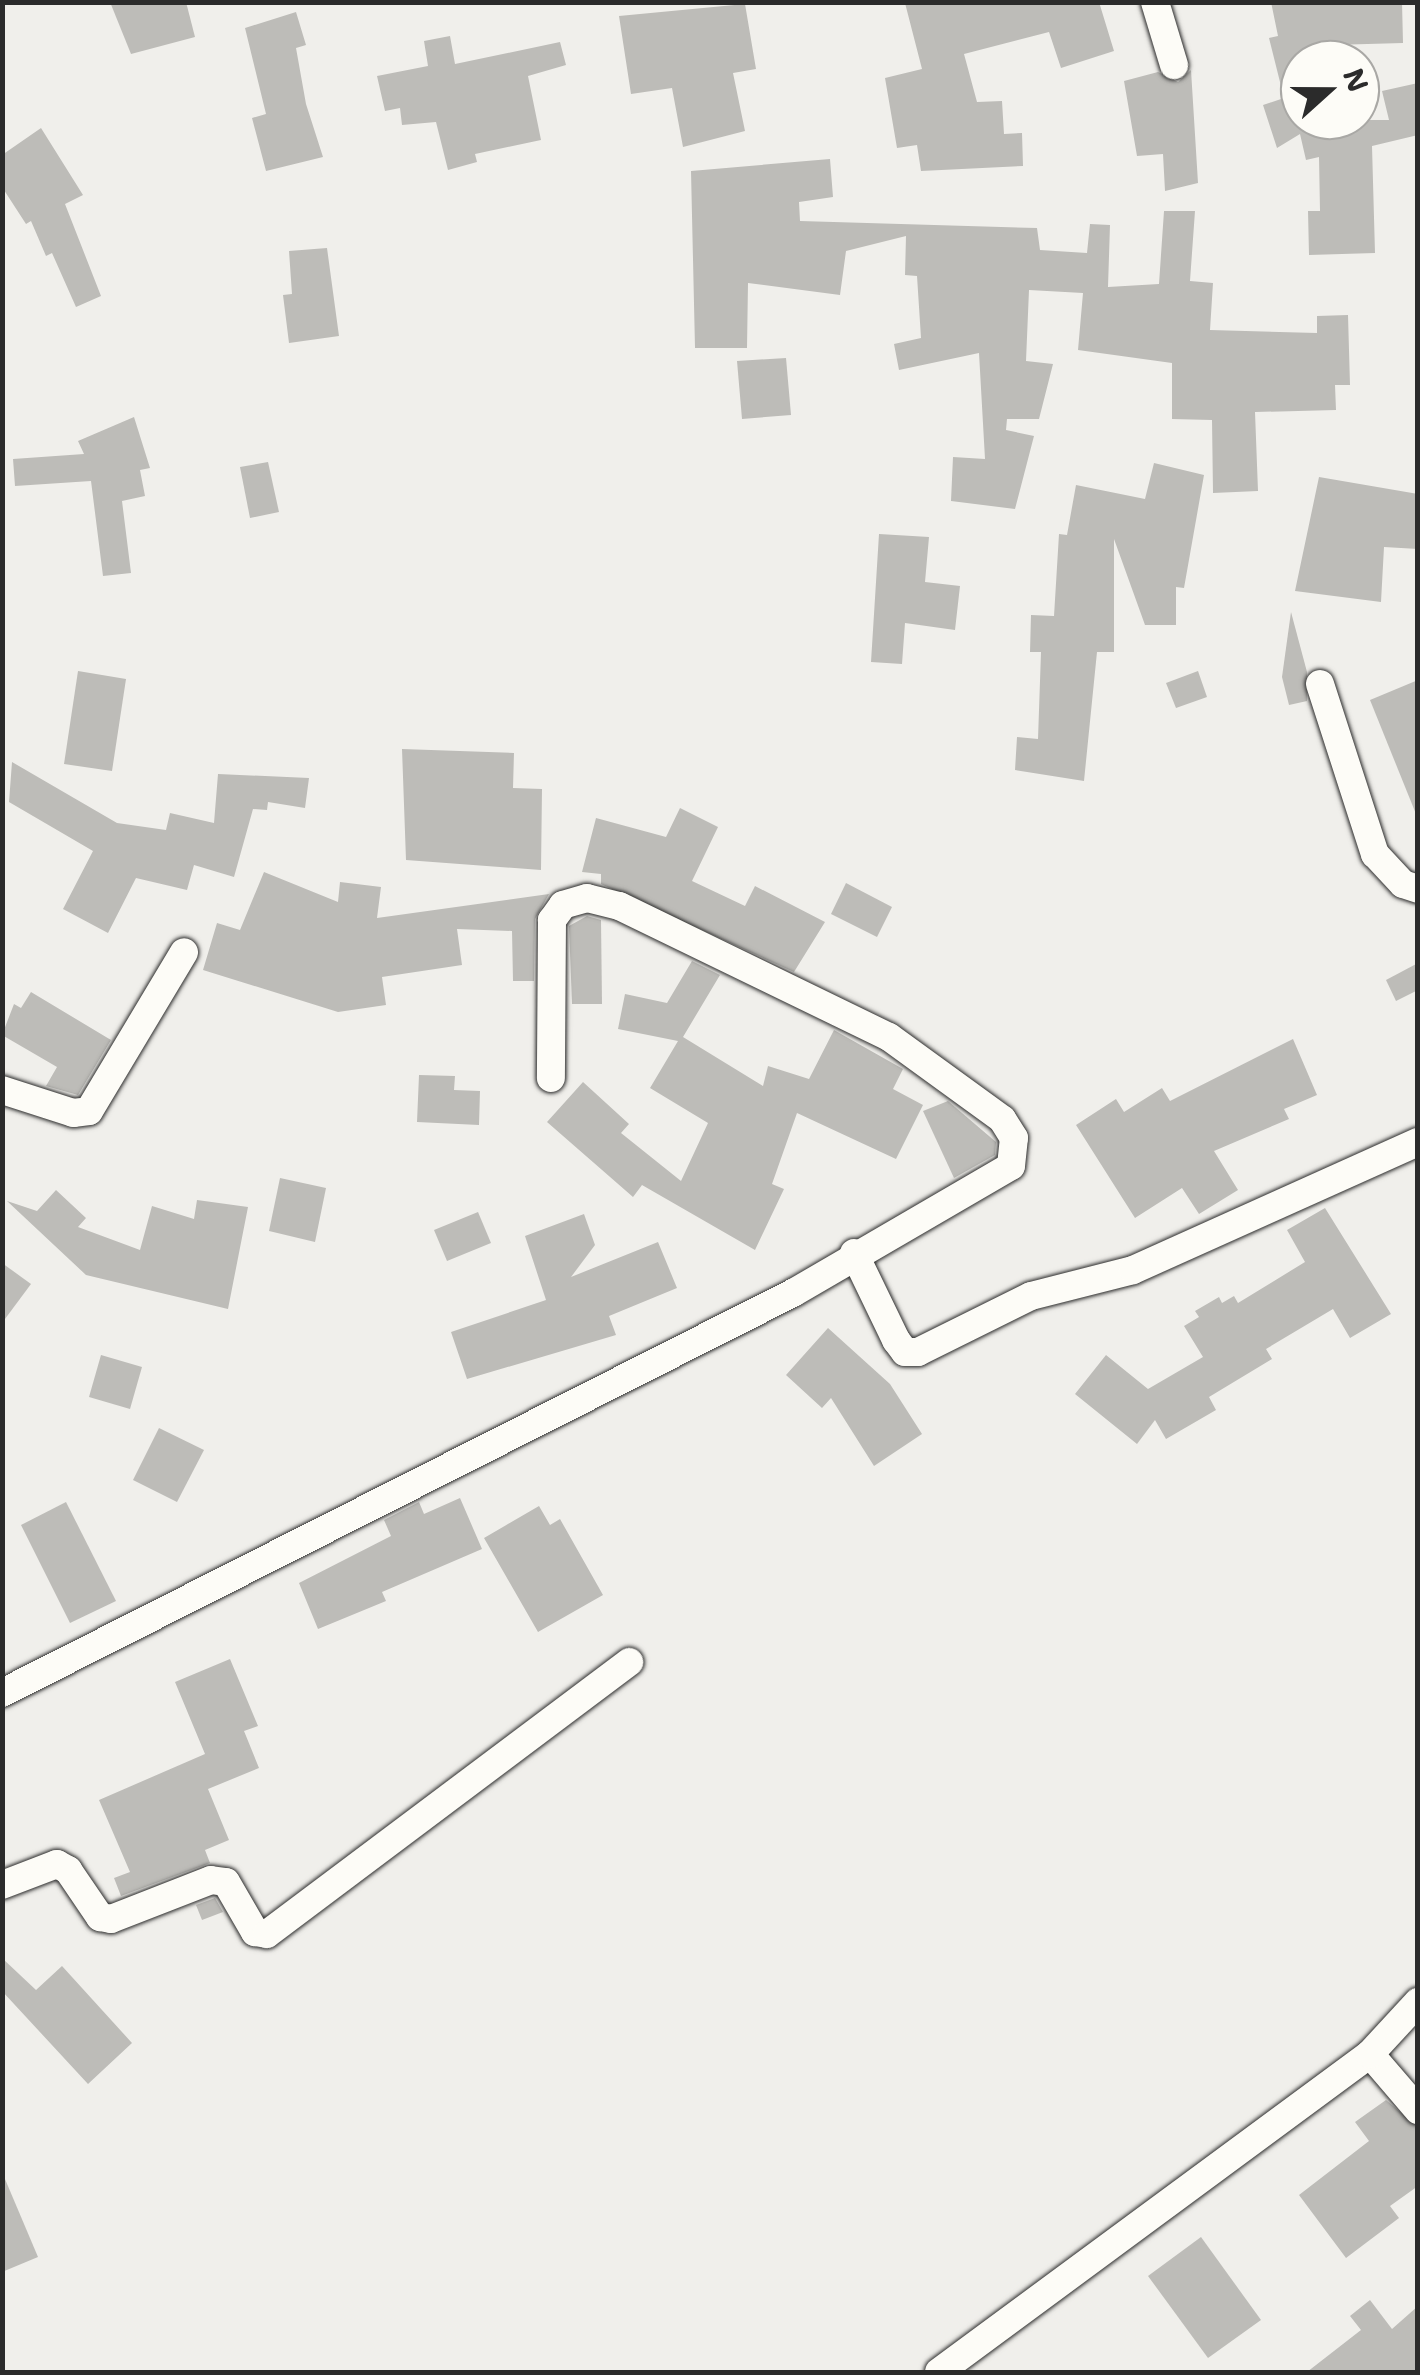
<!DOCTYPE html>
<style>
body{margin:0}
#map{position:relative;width:1420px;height:2375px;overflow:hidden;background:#f0efeb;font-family:"Shantell Sans",sans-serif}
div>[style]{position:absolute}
.building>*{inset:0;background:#bdbcb8}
.roads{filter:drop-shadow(0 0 2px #2b2b2b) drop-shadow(0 0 2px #2b2b2b)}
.street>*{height:28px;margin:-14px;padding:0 14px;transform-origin:14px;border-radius:14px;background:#fdfcf7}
span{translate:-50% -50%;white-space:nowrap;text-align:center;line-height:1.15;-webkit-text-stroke:9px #fdfcf7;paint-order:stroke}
.frame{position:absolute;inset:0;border:5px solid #2b2b2b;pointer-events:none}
.north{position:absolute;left:1280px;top:40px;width:100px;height:100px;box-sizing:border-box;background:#fdfcf7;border:2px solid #a9a8a5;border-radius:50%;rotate:69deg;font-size:28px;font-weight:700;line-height:40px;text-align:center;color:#2b2b2b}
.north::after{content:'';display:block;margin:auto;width:35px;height:45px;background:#2b2b2b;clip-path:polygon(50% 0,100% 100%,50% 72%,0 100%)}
</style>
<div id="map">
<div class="building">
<div style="clip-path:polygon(110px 2px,186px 2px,195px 37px,131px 54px)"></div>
<div style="clip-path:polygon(1099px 2px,1114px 51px,1061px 68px,1049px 32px,964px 54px,977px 102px,1002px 101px,1004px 134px,1022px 133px,1023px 166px,921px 171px,917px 145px,897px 148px,885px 78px,922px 69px,905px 3px)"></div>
<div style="clip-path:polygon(1271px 2px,1402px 2px,1403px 43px,1332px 45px,1335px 60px,1300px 60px,1300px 120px,1389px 120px,1382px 91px,1418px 83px,1418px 135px,1372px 146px,1375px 253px,1309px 255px,1308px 211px,1320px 211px,1319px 157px,1306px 160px,1300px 134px,1277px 148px,1263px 105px,1284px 98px,1269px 38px,1278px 36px)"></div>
<div style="clip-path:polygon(745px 4px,756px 69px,733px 73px,745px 131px,683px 147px,672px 88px,631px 94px,619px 16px)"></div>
<div style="clip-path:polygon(296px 12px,306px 45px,296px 48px,306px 104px,323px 157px,266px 171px,252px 118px,266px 114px,245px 28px)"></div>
<div style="clip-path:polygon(450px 36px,455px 64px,560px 42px,566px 65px,528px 76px,541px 140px,475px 154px,477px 162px,448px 170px,436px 122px,402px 125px,400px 108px,385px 111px,377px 76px,428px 66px,424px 41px)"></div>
<div style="clip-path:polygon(1191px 70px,1198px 183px,1165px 191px,1163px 154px,1137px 156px,1124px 81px,1158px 72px,1178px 82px)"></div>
<div style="clip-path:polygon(41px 128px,83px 195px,65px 204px,101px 296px,76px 307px,52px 253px,46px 256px,31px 221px,26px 224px,2px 187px,2px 155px)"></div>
<div style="clip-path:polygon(830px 159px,833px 197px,799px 202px,800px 221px,1037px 228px,1040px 250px,1087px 253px,1090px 224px,1110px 225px,1108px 287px,1159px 284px,1164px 211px,1195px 211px,1190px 281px,1213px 283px,1210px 330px,1317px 333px,1317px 316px,1348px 315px,1350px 385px,1335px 385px,1336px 410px,1255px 412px,1258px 491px,1213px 493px,1212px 420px,1172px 419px,1172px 363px,1078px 350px,1083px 293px,1029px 290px,1026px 361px,1053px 364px,1039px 419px,1007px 419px,1006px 430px,1034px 436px,1015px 509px,951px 501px,953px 457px,985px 459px,979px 353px,899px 370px,894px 344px,921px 338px,917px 276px,905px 275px,906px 236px,846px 251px,840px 295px,748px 283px,747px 348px,695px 348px,691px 171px)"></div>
<div style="clip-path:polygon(327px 248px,339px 336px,289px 343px,283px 295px,292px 294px,289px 251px)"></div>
<div style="clip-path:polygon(786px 358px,791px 415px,742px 419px,737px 361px)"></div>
<div style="clip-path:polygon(134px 417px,150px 468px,140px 470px,145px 496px,122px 501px,131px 573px,103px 576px,91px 481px,15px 486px,13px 459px,84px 454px,78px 441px)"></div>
<div style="clip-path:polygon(268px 462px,279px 512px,250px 518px,240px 467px)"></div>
<div style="clip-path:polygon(1154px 463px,1204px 475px,1184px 588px,1176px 587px,1176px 625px,1145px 625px,1114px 539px,1114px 652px,1097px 652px,1084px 781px,1015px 770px,1017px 737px,1038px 739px,1041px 652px,1030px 652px,1031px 615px,1054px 616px,1059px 534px,1067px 535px,1076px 485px,1145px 499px)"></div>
<div style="clip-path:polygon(1319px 477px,1418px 494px,1418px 549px,1384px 547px,1381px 602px,1295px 591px)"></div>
<div style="clip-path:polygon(879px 534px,929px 537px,925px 582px,960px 586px,955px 630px,905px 623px,902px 664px,871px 662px)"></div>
<div style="clip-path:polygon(1291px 612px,1307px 672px,1307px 701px,1289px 705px,1282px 677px)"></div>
<div style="clip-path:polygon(78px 671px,126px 679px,112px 771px,64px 764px)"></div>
<div style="clip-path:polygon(1198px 671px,1207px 697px,1176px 708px,1166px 683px)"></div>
<div style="clip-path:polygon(1418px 680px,1418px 814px,1416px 814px,1370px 700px)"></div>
<div style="clip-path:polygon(402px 749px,514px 753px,513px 788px,542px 789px,541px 870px,406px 860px)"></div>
<div style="clip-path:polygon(12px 762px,117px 823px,166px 830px,170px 813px,214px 823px,218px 774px,309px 778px,305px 808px,268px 802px,267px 810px,253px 809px,234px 877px,194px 865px,187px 890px,136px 878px,108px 933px,63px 909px,93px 851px,9px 802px)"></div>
<div style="clip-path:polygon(680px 808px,718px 827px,692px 881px,745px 906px,755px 886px,825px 922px,794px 972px,601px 884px,601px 874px,582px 872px,596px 818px,666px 837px)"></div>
<div style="clip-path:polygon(264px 872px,338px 902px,340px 882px,381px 887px,377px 918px,549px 894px,535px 919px,534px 981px,513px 981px,512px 931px,457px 929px,462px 965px,382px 977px,386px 1005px,338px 1012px,203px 970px,217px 923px,240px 930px)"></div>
<div style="clip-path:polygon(846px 883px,892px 907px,877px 937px,831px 914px)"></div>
<div style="clip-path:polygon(587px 916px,601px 920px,602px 1004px,572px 1004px,569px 926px)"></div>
<div style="clip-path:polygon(692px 961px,720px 975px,683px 1037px,763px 1086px,768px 1066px,809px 1079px,834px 1030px,903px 1069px,893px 1089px,923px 1105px,896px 1159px,797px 1113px,772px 1184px,784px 1189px,755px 1250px,642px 1185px,633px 1197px,547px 1122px,583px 1082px,629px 1124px,621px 1133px,681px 1181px,708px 1123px,650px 1088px,678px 1041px,618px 1029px,625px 994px,667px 1003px)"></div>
<div style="clip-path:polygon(1418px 963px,1418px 990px,1396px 1001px,1386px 980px)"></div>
<div style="clip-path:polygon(31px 992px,111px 1040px,78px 1095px,46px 1086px,57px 1067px,2px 1035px,14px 1004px,21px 1008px)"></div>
<div style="clip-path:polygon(1293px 1039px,1317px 1095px,1284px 1109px,1289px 1119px,1214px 1151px,1238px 1190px,1199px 1214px,1182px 1188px,1135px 1218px,1076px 1125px,1116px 1099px,1124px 1112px,1162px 1088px,1170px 1101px)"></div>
<div style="clip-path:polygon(419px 1075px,455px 1076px,454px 1090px,480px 1091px,479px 1125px,417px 1122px)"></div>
<div style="clip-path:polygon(948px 1101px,996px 1142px,995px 1155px,954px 1178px,923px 1111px)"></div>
<div style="clip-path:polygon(280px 1178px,326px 1188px,315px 1242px,269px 1231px)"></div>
<div style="clip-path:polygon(56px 1190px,86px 1218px,78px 1227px,140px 1250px,152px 1206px,194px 1219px,197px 1200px,248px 1207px,228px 1309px,86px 1275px,7px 1201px,37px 1211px)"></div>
<div style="clip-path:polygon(1325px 1208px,1391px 1314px,1350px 1338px,1333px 1309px,1266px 1349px,1272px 1359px,1209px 1397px,1216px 1410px,1166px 1439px,1155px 1420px,1137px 1444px,1075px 1394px,1106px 1355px,1148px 1389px,1203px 1357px,1184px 1326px,1199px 1317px,1195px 1311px,1219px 1297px,1222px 1303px,1234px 1296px,1238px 1303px,1305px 1262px,1287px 1230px)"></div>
<div style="clip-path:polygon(478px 1212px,491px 1243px,447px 1261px,434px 1230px)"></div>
<div style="clip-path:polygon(584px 1214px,595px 1245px,571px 1277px,658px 1242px,677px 1288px,609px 1316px,616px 1335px,467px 1379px,451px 1332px,546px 1300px,525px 1236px)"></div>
<div style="clip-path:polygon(2px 1263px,31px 1284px,2px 1323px)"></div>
<div style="clip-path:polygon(828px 1328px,890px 1384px,922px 1434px,874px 1466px,831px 1398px,822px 1408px,786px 1375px)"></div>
<div style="clip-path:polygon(101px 1355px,142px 1367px,130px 1409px,89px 1397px)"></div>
<div style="clip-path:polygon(159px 1428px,204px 1450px,177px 1502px,133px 1480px)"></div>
<div style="clip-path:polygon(460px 1498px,482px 1549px,382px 1592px,386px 1601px,318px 1629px,299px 1583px,391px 1536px,384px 1520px,419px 1502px,424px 1514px)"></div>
<div style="clip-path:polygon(66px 1502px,116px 1601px,70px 1623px,21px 1525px)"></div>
<div style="clip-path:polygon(539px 1506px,550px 1525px,560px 1519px,603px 1595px,538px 1632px,484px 1538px)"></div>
<div style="clip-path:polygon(230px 1659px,258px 1726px,244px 1731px,259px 1768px,208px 1789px,229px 1840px,205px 1850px,210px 1863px,121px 1896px,114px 1878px,130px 1872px,99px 1800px,205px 1754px,175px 1682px)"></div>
<div style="clip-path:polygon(215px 1898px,223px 1912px,202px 1920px,196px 1905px)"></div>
<div style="clip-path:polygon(2px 1958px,36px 1990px,62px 1966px,132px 2043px,88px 2084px,2px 1991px)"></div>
<div style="clip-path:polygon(1386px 2100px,1418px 2127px,1418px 2186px,1390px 2206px,1399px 2218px,1346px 2258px,1299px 2195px,1369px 2141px,1355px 2122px)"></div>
<div style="clip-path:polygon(2px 2172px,38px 2257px,2px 2272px)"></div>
<div style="clip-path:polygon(1201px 2237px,1261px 2320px,1208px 2358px,1148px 2276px)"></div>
<div style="clip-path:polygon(1370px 2300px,1392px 2329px,1418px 2306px,1418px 2372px,1307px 2372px,1361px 2330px,1350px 2316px)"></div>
</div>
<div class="roads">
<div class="street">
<div style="left:1155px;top:2px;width:66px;rotate:73.2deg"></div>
<div style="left:1320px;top:684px;width:179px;rotate:72.1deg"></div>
<div style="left:1375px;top:854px;width:41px;rotate:47deg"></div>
<div style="left:1403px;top:884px;width:16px;rotate:18deg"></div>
<div style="left:2px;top:1090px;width:75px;rotate:17.9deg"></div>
<div style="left:73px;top:1113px;width:16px;rotate:-7deg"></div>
<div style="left:89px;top:1111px;width:185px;rotate:-59.1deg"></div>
<div style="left:854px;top:1253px;width:97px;rotate:64.2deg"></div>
<div style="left:896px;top:1340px;width:15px;rotate:53deg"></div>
<div style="left:905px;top:1352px;width:13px"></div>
<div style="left:918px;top:1352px;width:126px;rotate:-26.4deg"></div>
<div style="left:1031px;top:1296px;width:105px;rotate:-14.3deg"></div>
<div style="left:1133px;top:1270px;width:312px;rotate:-24.2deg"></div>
<div style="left:2px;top:1693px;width:886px;rotate:-26.83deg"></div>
<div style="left:793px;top:1293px;width:252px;rotate:-30.2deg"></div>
<div style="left:1011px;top:1166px;width:28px;rotate:-84deg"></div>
<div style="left:1014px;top:1138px;width:22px;rotate:-122deg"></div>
<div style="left:1002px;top:1119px;width:140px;rotate:-144deg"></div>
<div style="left:889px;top:1037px;width:300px;rotate:-154.1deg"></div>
<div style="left:619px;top:906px;width:33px;rotate:-166deg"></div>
<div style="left:587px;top:898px;width:25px;rotate:164deg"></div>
<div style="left:563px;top:905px;width:19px;rotate:126deg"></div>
<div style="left:552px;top:920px;width:158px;rotate:90.4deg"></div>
<div style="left:2px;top:1885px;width:59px;rotate:-20.9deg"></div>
<div style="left:57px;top:1864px;width:13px;rotate:29deg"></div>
<div style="left:68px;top:1870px;width:57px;rotate:55.8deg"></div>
<div style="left:100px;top:1917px;width:11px;rotate:10deg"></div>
<div style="left:111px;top:1919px;width:107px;rotate:-21.3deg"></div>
<div style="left:211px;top:1880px;width:15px;rotate:8deg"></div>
<div style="left:226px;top:1882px;width:58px;rotate:59.9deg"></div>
<div style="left:255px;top:1932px;width:12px;rotate:9deg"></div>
<div style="left:267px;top:1934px;width:453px;rotate:-36.9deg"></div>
<div style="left:1370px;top:2054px;width:74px;rotate:49.4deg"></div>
<div style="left:939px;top:2372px;width:536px;rotate:-36.42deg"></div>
<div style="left:1370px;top:2054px;width:71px;rotate:-47.3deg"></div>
</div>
</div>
<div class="frame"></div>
<div class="north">N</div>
</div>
